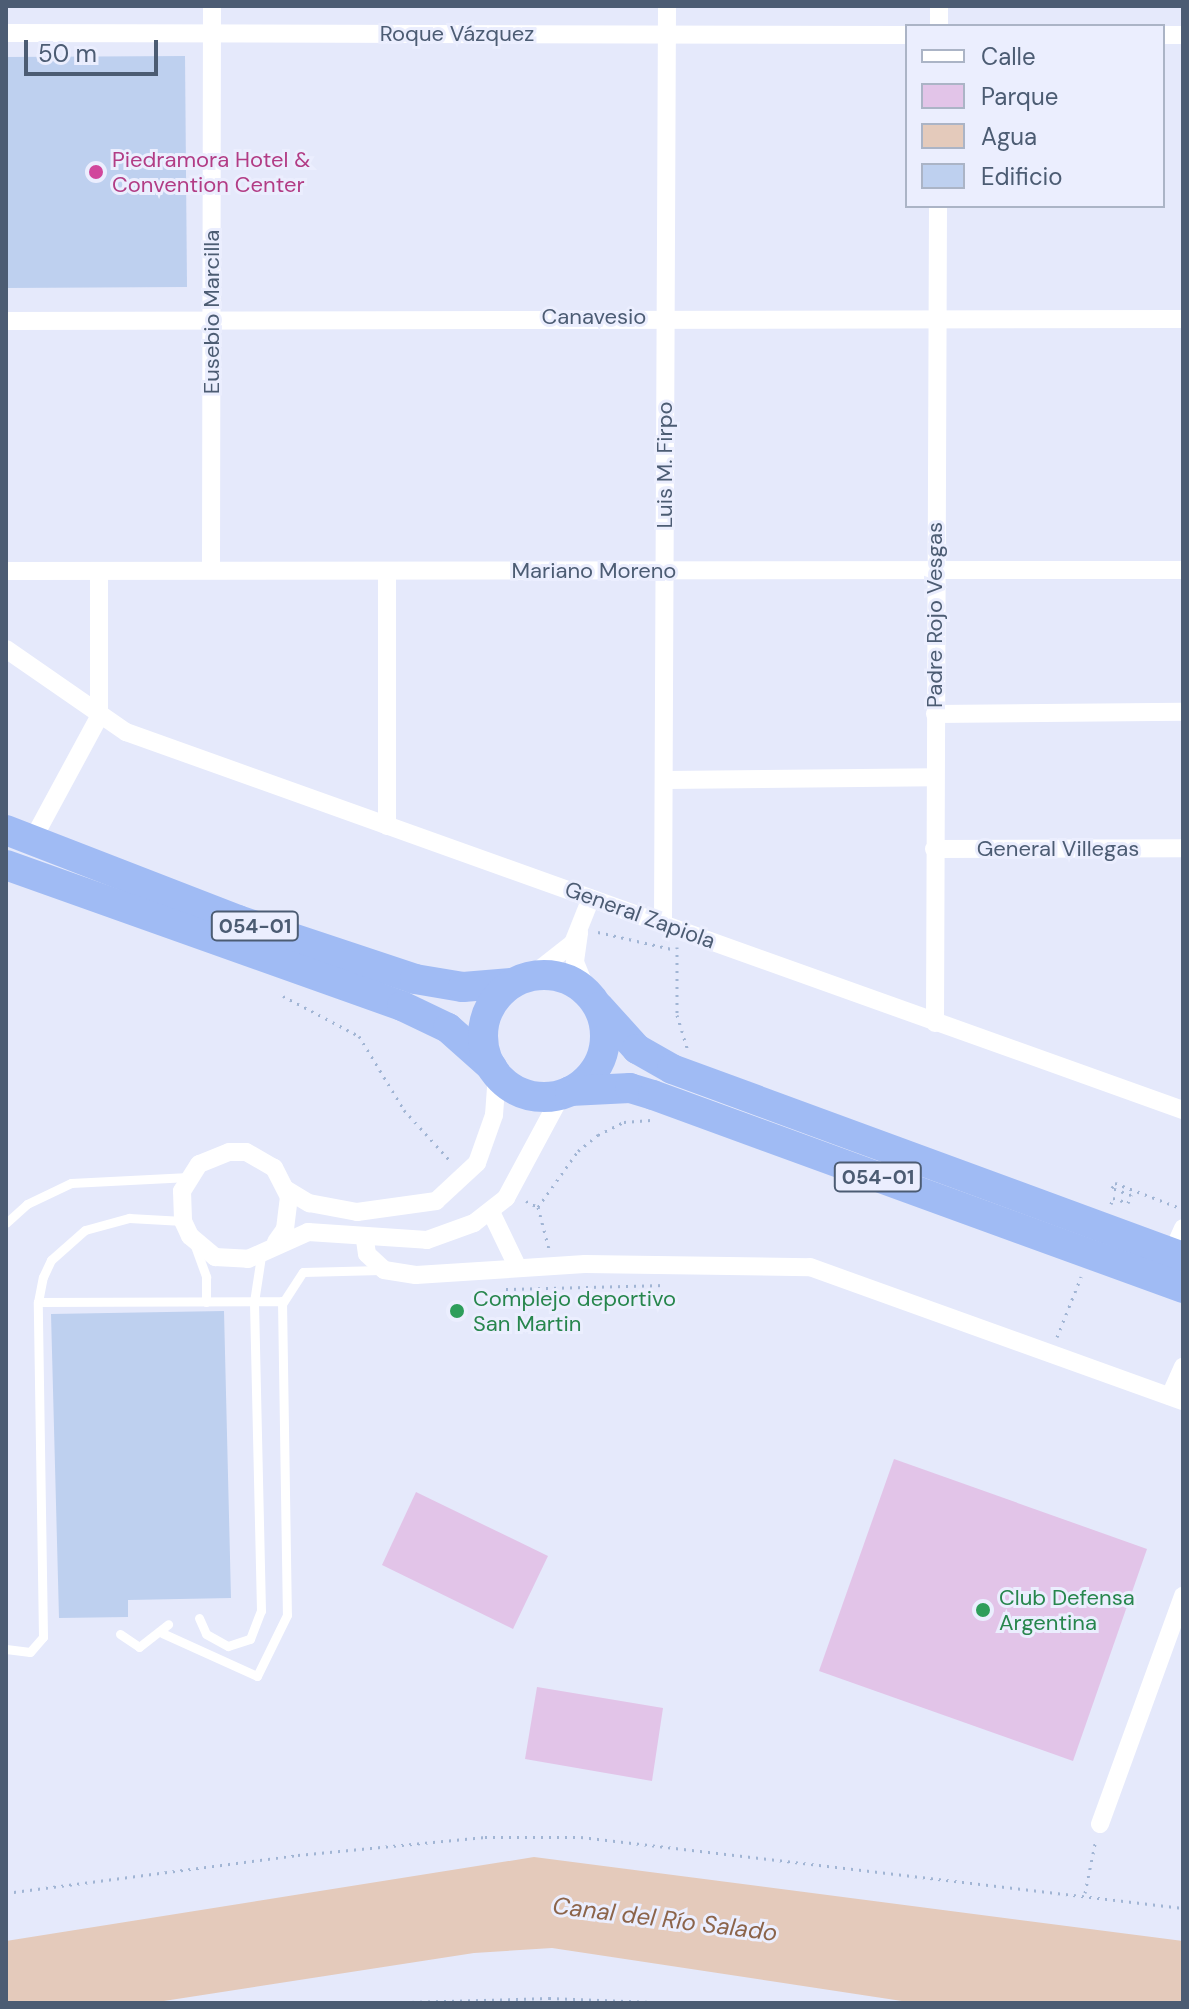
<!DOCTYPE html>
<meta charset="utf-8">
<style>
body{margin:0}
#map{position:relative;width:1189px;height:2009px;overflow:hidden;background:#e5e9fb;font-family:"DM Sans",sans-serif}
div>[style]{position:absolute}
.green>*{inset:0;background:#e2c4e8}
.water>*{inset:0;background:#e4cabb}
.building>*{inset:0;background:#bed0ef}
.path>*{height:3px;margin-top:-1.5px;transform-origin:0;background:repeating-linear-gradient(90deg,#a1b5d4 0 2px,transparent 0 8px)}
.service>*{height:9px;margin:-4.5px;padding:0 4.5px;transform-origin:4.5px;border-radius:4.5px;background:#fff}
.minor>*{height:18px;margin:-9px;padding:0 9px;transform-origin:9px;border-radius:9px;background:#fff}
.trunk>*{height:30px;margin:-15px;padding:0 15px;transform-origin:15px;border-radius:15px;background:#a0bbf4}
.trunk>.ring{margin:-15px;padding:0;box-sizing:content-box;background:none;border:30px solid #a0bbf4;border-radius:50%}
.dots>*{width:22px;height:22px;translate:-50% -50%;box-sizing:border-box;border:4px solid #ebeefe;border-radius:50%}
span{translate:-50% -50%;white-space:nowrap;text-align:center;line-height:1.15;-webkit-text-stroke:6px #ebeefe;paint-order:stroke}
.shield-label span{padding:2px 6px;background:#ebeefe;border:2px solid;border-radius:6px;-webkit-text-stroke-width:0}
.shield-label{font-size:20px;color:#4c5c73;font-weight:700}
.street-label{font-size:22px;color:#4c5c73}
.hotel-label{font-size:22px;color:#b23c85}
.left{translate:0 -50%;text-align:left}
.leisure-label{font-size:22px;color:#27864d}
.water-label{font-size:24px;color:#8c644a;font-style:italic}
.frame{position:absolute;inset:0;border:8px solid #4c5c73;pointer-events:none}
.legend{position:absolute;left:905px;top:24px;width:260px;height:184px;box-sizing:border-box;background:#ebeefe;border:2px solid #abb4c6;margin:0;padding:10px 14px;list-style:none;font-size:24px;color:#4c5c73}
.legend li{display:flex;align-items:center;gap:16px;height:40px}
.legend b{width:40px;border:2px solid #abb4c6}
.scale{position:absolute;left:24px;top:40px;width:134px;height:36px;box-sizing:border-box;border:4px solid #4c5c73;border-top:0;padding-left:10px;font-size:24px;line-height:28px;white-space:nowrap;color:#4c5c73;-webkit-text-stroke:6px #ebeefe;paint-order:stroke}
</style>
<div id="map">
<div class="green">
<div style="clip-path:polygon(894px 1459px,1147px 1549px,1073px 1761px,819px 1671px)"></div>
<div style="clip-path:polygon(416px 1492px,548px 1556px,513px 1629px,382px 1565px)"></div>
<div style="clip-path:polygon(537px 1687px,663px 1708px,652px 1781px,525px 1759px)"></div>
</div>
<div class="water">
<div style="clip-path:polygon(534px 1857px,1183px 1941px,1183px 2003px,915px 2003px,552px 1948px,474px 1953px,151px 2003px,6px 2003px,6px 1941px)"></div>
</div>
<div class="building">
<div style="clip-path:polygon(185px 56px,187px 287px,6px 288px,6px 57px)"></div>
<div style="clip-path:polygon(224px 1311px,231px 1598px,128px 1600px,128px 1617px,59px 1618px,51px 1314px)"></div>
</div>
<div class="path">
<div style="left:598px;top:932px;width:80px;rotate:13deg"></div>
<div style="left:677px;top:947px;width:68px;rotate:90deg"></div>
<div style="left:677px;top:1015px;width:37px;rotate:73deg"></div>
<div style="left:283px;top:996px;width:86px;rotate:27.8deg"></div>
<div style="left:359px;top:1036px;width:87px;rotate:58.7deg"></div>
<div style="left:404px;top:1110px;width:72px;rotate:47.8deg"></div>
<div style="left:1112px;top:1188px;width:6px;rotate:-59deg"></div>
<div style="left:1115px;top:1183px;width:73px;rotate:20.9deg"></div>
<div style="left:526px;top:1201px;width:13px;rotate:27deg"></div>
<div style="left:538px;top:1207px;width:43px;rotate:75.3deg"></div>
<div style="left:1111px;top:1204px;width:6px;rotate:-72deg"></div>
<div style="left:1113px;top:1198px;width:16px;rotate:18deg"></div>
<div style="left:1128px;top:1203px;width:9px;rotate:-69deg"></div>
<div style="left:1131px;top:1195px;width:20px;rotate:-160deg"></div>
<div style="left:538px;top:1207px;width:69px;rotate:-54.5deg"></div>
<div style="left:578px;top:1151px;width:26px;rotate:-39deg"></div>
<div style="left:598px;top:1135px;width:29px;rotate:-27deg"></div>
<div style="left:624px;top:1122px;width:27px;rotate:-4deg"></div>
<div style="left:506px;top:1289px;width:160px;rotate:-1.4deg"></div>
<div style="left:1057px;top:1337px;width:65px;rotate:-68.2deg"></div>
<div style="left:6px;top:1893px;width:294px;rotate:-7.4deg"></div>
<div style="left:298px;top:1855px;width:188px;rotate:-5.5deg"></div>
<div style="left:485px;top:1837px;width:96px"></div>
<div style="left:581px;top:1837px;width:606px;rotate:6.73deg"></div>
<div style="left:1085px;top:1893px;width:55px;rotate:-78.5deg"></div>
<div style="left:372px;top:2003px;width:177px;rotate:-1.6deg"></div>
<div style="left:549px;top:1998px;width:129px;rotate:2.2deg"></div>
</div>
<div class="service">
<div style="left:6px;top:1223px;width:28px;rotate:-42deg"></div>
<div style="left:27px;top:1204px;width:49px;rotate:-25.5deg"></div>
<div style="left:71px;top:1183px;width:118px;rotate:-2.9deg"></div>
<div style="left:195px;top:1246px;width:33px;rotate:70deg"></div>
<div style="left:206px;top:1277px;width:25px;rotate:90deg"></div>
<div style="left:38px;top:1302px;width:244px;rotate:-0.2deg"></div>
<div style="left:282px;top:1301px;width:314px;rotate:89.1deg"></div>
<div style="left:287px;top:1615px;width:68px;rotate:116.2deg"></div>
<div style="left:257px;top:1676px;width:104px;rotate:-155.6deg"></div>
<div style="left:282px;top:1304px;width:38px;rotate:-57deg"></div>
<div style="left:303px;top:1272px;width:78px;rotate:-1.5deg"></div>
<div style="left:199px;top:1618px;width:17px;rotate:66deg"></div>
<div style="left:206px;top:1634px;width:25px;rotate:29deg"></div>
<div style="left:228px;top:1646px;width:23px;rotate:-18deg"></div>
<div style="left:250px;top:1639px;width:30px;rotate:-69deg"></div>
<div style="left:261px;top:1611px;width:309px;rotate:-91.3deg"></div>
<div style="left:254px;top:1302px;width:47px;rotate:-81.3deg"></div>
<div style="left:120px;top:1634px;width:23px;rotate:34deg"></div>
<div style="left:139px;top:1647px;width:37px;rotate:-38deg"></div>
<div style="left:6px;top:1649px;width:24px;rotate:7deg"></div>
<div style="left:30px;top:1652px;width:20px;rotate:-49deg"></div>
<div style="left:43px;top:1637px;width:335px;rotate:-90.9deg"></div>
<div style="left:38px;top:1302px;width:25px;rotate:-79deg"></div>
<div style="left:43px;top:1277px;width:19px;rotate:-65deg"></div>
<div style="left:51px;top:1260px;width:45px;rotate:-41.4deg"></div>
<div style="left:85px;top:1230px;width:46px;rotate:-15.3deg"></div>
<div style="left:129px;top:1218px;width:54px;rotate:3.2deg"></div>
</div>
<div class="minor">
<div style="left:939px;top:6px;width:20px;rotate:90deg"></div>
<div style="left:6px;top:33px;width:901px;rotate:0.13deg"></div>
<div style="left:1163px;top:35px;width:20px"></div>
<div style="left:6px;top:321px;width:1177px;rotate:-0.1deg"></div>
<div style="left:211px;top:570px;width:564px;rotate:-89.9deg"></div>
<div style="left:6px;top:571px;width:1177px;rotate:-0.05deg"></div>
<div style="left:387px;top:572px;width:254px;rotate:90deg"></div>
<div style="left:6px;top:649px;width:146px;rotate:34.7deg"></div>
<div style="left:126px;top:732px;width:1123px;rotate:19.68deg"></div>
<div style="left:935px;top:714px;width:248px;rotate:-0.5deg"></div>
<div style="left:665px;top:780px;width:269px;rotate:-0.6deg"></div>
<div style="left:33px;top:839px;width:139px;rotate:-61.6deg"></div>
<div style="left:99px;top:717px;width:146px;rotate:-90deg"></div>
<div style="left:934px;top:849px;width:249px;rotate:-0.2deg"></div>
<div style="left:663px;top:923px;width:917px;rotate:-89.75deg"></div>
<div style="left:579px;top:933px;width:29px;rotate:98deg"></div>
<div style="left:575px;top:962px;width:31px;rotate:68deg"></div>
<div style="left:531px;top:976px;width:53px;rotate:-38.2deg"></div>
<div style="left:573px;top:943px;width:48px;rotate:-68.2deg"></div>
<div style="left:935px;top:1023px;width:817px;rotate:-89.79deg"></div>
<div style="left:287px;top:1190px;width:26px;rotate:31deg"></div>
<div style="left:309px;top:1203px;width:49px;rotate:10.6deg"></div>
<div style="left:357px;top:1212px;width:80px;rotate:-7.9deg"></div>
<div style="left:436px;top:1201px;width:56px;rotate:-42.8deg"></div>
<div style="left:477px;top:1163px;width:51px;rotate:-70.5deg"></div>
<div style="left:494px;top:1115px;width:41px;rotate:-85.8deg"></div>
<div style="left:491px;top:1212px;width:62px;rotate:64.3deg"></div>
<div style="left:365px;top:1240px;width:14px;rotate:82deg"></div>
<div style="left:367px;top:1254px;width:23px;rotate:43deg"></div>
<div style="left:384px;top:1270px;width:32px;rotate:9deg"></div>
<div style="left:416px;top:1275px;width:169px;rotate:-3.7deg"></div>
<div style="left:585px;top:1264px;width:225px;rotate:0.8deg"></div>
<div style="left:810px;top:1267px;width:396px;rotate:19.8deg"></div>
<div style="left:276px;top:1242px;width:16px;rotate:-55deg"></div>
<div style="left:285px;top:1229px;width:32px;rotate:-83deg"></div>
<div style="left:289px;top:1197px;width:33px;rotate:-117deg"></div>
<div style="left:274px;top:1168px;width:32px;rotate:-150deg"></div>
<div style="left:246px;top:1152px;width:17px;rotate:180deg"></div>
<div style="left:229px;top:1152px;width:32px;rotate:158deg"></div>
<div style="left:199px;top:1164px;width:32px;rotate:122deg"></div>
<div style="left:182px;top:1191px;width:30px;rotate:88deg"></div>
<div style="left:183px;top:1221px;width:17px;rotate:65deg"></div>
<div style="left:190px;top:1236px;width:33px;rotate:40deg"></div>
<div style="left:215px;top:1257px;width:33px;rotate:3deg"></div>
<div style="left:248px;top:1259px;width:66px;rotate:-24.2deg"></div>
<div style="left:308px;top:1232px;width:119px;rotate:3.8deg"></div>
<div style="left:427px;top:1240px;width:50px;rotate:-19.9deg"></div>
<div style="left:474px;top:1223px;width:41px;rotate:-38deg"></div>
<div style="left:506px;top:1198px;width:118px;rotate:-61.7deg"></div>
<div style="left:1168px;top:1262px;width:37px;rotate:-66deg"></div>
<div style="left:1170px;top:1396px;width:32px;rotate:-66deg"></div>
<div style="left:1100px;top:1824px;width:243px;rotate:-70deg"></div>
</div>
<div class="trunk">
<div style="left:6px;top:830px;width:249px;rotate:21.2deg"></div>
<div style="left:238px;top:920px;width:187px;rotate:18.4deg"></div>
<div style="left:415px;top:979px;width:49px;rotate:9.5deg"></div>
<div style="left:463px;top:987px;width:49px;rotate:-4.7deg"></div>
<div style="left:6px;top:865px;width:420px;rotate:19.6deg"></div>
<div style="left:402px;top:1006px;width:51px;rotate:25.6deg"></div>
<div style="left:448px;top:1028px;width:59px;rotate:41.6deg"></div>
<div class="ring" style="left:483px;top:975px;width:92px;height:92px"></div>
<div style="left:599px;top:1007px;width:57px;rotate:47.9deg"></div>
<div style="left:637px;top:1049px;width:40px;rotate:29.7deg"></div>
<div style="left:672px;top:1069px;width:544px;rotate:20.2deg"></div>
<div style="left:570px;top:1091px;width:60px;rotate:-2.9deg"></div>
<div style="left:630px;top:1088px;width:24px;rotate:17deg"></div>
<div style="left:653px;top:1095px;width:564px;rotate:20.01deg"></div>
</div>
<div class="dots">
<div style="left:96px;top:172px;background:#d1479c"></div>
<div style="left:457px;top:1311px;background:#2e9e5b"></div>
<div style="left:983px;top:1610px;background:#2e9e5b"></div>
</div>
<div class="shield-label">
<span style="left:255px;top:926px">054-01</span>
<span style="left:878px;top:1177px">054-01</span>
</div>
<div class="street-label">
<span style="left:457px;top:34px">Roque Vázquez</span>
<span style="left:212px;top:312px;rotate:-90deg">Eusebio Marcilla</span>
<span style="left:594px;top:317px">Canavesio</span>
<span style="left:665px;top:465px;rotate:-90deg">Luis M. Firpo</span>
<span style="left:594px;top:571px">Mariano Moreno</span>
<span style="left:935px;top:615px;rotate:-90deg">Padre Rojo Vesgas</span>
<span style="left:1058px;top:849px">General Villegas</span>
<span style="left:640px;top:915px;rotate:20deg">General Zapiola</span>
</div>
<div class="hotel-label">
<span class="left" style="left:112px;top:172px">Piedramora Hotel &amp;<br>Convention Center</span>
</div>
<div class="leisure-label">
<span class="left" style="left:473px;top:1311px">Complejo deportivo<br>San Martin</span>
<span class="left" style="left:999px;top:1610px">Club Defensa<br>Argentina</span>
</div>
<div class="water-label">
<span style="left:665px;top:1919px;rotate:7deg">Canal del Río Salado</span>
</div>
<div class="frame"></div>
<ul class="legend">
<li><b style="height:10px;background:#fff"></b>Calle</li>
<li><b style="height:22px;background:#e2c4e8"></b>Parque</li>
<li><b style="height:22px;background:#e4cabb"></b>Agua</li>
<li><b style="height:22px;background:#bed0ef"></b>Edificio</li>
</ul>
<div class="scale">50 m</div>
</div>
